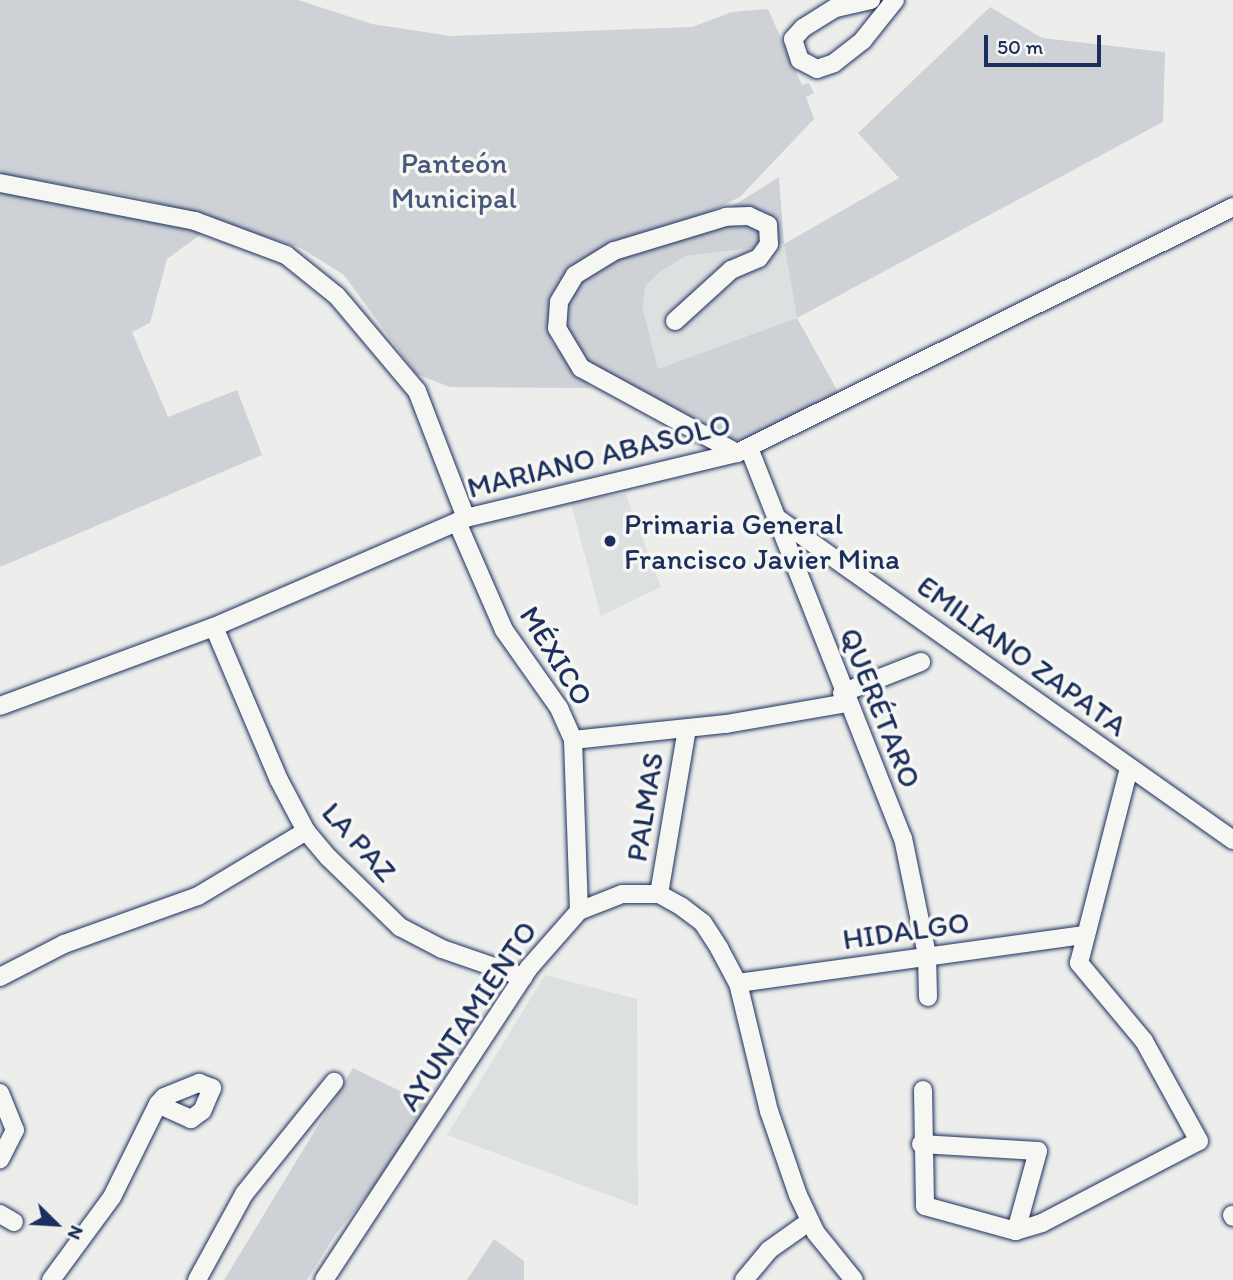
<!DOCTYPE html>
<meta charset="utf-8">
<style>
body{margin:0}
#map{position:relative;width:1233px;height:1280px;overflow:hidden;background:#edeeec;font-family:Itim,sans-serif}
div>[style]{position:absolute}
.built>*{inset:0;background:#dde0e1}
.green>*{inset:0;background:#ced2d7}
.roads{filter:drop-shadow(0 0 2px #1b2f5e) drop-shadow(0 0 2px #1b2f5e)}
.minor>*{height:18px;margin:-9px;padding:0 9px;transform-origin:9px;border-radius:9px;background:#f6f6f2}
.dots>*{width:19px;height:19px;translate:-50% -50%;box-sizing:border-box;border:4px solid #f6f6f2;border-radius:50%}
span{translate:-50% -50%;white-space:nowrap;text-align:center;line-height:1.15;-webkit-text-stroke:7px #f6f6f2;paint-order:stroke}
.park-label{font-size:30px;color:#48587c}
.street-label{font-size:30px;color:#1b2f5e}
.poi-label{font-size:30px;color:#1b2f5e}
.left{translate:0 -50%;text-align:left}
.north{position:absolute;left:21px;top:1189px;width:70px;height:70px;-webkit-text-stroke:5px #f6f6f2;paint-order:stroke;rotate:114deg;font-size:19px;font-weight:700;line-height:28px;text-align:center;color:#1b2f5e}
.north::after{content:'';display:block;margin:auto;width:24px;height:32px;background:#1b2f5e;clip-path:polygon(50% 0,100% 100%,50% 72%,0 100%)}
.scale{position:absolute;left:984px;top:35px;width:117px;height:32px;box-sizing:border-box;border:4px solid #1b2f5e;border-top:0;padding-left:9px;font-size:21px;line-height:24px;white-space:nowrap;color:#1b2f5e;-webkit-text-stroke:5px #f6f6f2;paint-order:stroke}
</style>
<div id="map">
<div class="built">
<div style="clip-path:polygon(784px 244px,797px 318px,658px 369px,643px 309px,645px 287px,660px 272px,686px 256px)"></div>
<div style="clip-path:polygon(626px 494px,661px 587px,601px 616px,570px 500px)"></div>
<div style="clip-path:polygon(545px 975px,637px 999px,638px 1206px,447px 1135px)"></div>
</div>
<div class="green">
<div style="clip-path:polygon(0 0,298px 0,372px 24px,451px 36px,692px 27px,732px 12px,768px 9px,802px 85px,809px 83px,814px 93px,806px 97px,814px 119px,740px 197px,699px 217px,608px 247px,564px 275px,550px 323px,551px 341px,591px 388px,450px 387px,416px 374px,344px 275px,301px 248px,141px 198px,0 174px)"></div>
<div style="clip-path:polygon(evenodd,990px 7px,1042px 38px,1165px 52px,1163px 122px,797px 318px,841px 397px,754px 440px,733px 440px,595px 370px,572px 344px,563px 324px,564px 302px,598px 262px,712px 219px,779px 177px,784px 244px,899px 178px,858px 133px,990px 7px,784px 244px,797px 318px,658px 369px,643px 309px,645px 287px,660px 272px,686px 256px,784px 244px)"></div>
<div style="clip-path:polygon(0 187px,204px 232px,167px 259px,150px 323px,132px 332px,168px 417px,237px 390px,262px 455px,0 567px)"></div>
<div style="clip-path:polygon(353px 1068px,437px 1109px,335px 1235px,307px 1280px,224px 1280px)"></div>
<div style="clip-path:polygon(494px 1239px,524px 1261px,524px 1280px,467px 1280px)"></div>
</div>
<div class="roads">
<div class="minor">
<div style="left:871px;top:0;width:37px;rotate:167deg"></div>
<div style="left:835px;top:8px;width:38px;rotate:148deg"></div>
<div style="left:803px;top:28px;width:15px;rotate:132deg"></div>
<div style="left:793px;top:39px;width:22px;rotate:72deg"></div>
<div style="left:800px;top:60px;width:19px;rotate:28deg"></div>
<div style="left:817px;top:69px;width:18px;rotate:-19deg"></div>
<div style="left:834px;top:63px;width:37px;rotate:-38deg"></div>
<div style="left:863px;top:40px;width:51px;rotate:-51.3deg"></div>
<div style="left:0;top:183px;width:199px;rotate:11deg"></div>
<div style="left:195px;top:221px;width:97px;rotate:20.5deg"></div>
<div style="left:286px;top:255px;width:65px;rotate:38.8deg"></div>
<div style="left:337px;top:296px;width:124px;rotate:49.9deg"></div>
<div style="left:417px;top:391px;width:136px;rotate:68.9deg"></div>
<div style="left:675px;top:321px;width:76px;rotate:-42.3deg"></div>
<div style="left:731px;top:270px;width:30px;rotate:-23deg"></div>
<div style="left:759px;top:258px;width:17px;rotate:-54deg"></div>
<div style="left:769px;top:244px;width:19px;rotate:-93deg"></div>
<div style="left:768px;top:225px;width:21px;rotate:-155deg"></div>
<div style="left:749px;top:216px;width:23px;rotate:178deg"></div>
<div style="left:726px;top:217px;width:117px;rotate:163.1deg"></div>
<div style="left:614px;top:251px;width:46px;rotate:148.4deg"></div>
<div style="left:575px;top:275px;width:31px;rotate:121deg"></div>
<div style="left:559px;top:302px;width:26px;rotate:94deg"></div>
<div style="left:557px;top:328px;width:47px;rotate:59deg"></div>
<div style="left:581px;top:368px;width:178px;rotate:28.6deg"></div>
<div style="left:749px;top:448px;width:419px;rotate:68.5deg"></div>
<div style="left:903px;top:838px;width:119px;rotate:78.4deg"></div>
<div style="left:927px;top:955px;width:42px;rotate:88.6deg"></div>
<div style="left:777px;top:518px;width:558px;rotate:35.23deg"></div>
<div style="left:457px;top:522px;width:118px;rotate:66.5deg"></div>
<div style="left:504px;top:630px;width:95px;rotate:54.8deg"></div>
<div style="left:559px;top:708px;width:35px;rotate:66deg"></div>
<div style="left:573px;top:740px;width:171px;rotate:88deg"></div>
<div style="left:214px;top:627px;width:166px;rotate:67deg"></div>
<div style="left:279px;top:780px;width:58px;rotate:62.1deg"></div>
<div style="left:306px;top:831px;width:35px;rotate:50deg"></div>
<div style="left:329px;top:858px;width:99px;rotate:44.2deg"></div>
<div style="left:400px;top:927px;width:47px;rotate:27.6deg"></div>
<div style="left:442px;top:949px;width:86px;rotate:19.1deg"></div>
<div style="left:842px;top:693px;width:85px;rotate:-21.4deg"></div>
<div style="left:0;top:706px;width:228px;rotate:-20.3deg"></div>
<div style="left:214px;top:627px;width:275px;rotate:-23.4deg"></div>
<div style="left:466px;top:518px;width:279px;rotate:-13.5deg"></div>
<div style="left:737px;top:453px;width:554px;rotate:-26.38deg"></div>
<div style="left:573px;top:740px;width:154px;rotate:-6deg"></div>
<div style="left:726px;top:724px;width:122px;rotate:-9.9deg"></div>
<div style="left:659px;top:894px;width:167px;rotate:-80.4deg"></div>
<div style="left:0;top:977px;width:72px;rotate:-27.3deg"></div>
<div style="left:64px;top:944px;width:142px;rotate:-19.7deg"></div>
<div style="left:198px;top:896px;width:126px;rotate:-31deg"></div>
<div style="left:738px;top:983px;width:348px;rotate:-7.9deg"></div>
<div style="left:923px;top:1090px;width:116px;rotate:89deg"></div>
<div style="left:925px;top:1206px;width:94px;rotate:15.4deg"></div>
<div style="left:1016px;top:1231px;width:27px;rotate:-17deg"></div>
<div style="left:1042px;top:1223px;width:177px;rotate:-27.6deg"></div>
<div style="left:1199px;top:1141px;width:114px;rotate:-118.8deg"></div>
<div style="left:1144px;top:1041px;width:102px;rotate:-129.8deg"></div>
<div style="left:1079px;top:963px;width:201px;rotate:-75.6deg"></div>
<div style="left:0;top:1093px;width:40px;rotate:68deg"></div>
<div style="left:15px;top:1130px;width:33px;rotate:117deg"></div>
<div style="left:921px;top:1144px;width:117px;rotate:3.4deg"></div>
<div style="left:1038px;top:1151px;width:83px;rotate:105.4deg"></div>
<div style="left:0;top:1214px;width:16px;rotate:30deg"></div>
<div style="left:1232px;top:1215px;width:2px;rotate:63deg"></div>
<div style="left:51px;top:1280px;width:103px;rotate:-53.7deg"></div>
<div style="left:112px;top:1197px;width:104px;rotate:-63.7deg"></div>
<div style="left:158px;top:1104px;width:9px;rotate:-49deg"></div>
<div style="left:164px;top:1097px;width:38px;rotate:-22deg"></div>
<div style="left:199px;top:1083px;width:14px;rotate:21deg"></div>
<div style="left:212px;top:1088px;width:25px;rotate:113deg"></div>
<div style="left:202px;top:1111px;width:14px;rotate:144deg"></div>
<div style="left:191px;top:1119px;width:36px;rotate:-156deg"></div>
<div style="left:197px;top:1280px;width:98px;rotate:-61.3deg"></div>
<div style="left:244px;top:1194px;width:144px;rotate:-51.2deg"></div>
<div style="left:324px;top:1280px;width:372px;rotate:-56.7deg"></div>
<div style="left:528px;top:969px;width:77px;rotate:-48.7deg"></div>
<div style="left:579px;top:911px;width:46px;rotate:-21.6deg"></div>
<div style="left:622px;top:894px;width:37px"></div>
<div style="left:659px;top:894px;width:26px;rotate:29deg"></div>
<div style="left:682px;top:907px;width:26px;rotate:37deg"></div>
<div style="left:703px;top:923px;width:30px;rotate:57deg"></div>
<div style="left:719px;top:948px;width:40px;rotate:62deg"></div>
<div style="left:738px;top:983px;width:132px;rotate:76.4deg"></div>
<div style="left:769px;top:1111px;width:89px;rotate:71deg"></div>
<div style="left:798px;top:1195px;width:42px;rotate:64.7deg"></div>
<div style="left:816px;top:1233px;width:60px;rotate:51deg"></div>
<div style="left:744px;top:1280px;width:39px;rotate:-50deg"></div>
<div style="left:769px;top:1250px;width:50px;rotate:-35.3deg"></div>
</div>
</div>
<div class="dots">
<div style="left:610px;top:541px;background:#1b2f5e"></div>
</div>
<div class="park-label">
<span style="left:454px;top:180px">Panteón<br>Municipal</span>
</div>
<div class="street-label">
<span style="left:599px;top:456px;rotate:-14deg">MARIANO ABASOLO</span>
<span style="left:556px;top:656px;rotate:58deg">MÉXICO</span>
<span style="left:1022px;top:656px;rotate:36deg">EMILIANO ZAPATA</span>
<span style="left:880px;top:708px;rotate:68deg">QUERÉTARO</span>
<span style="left:645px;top:807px;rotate:-81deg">PALMAS</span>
<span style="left:359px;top:842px;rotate:48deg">LA PAZ</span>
<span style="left:906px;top:931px;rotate:-8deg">HIDALGO</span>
<span style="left:468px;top:1016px;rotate:-56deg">AYUNTAMIENTO</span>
</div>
<div class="poi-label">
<span class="left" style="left:624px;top:541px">Primaria General<br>Francisco Javier Mina</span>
</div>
<div class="north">N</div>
<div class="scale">50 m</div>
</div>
